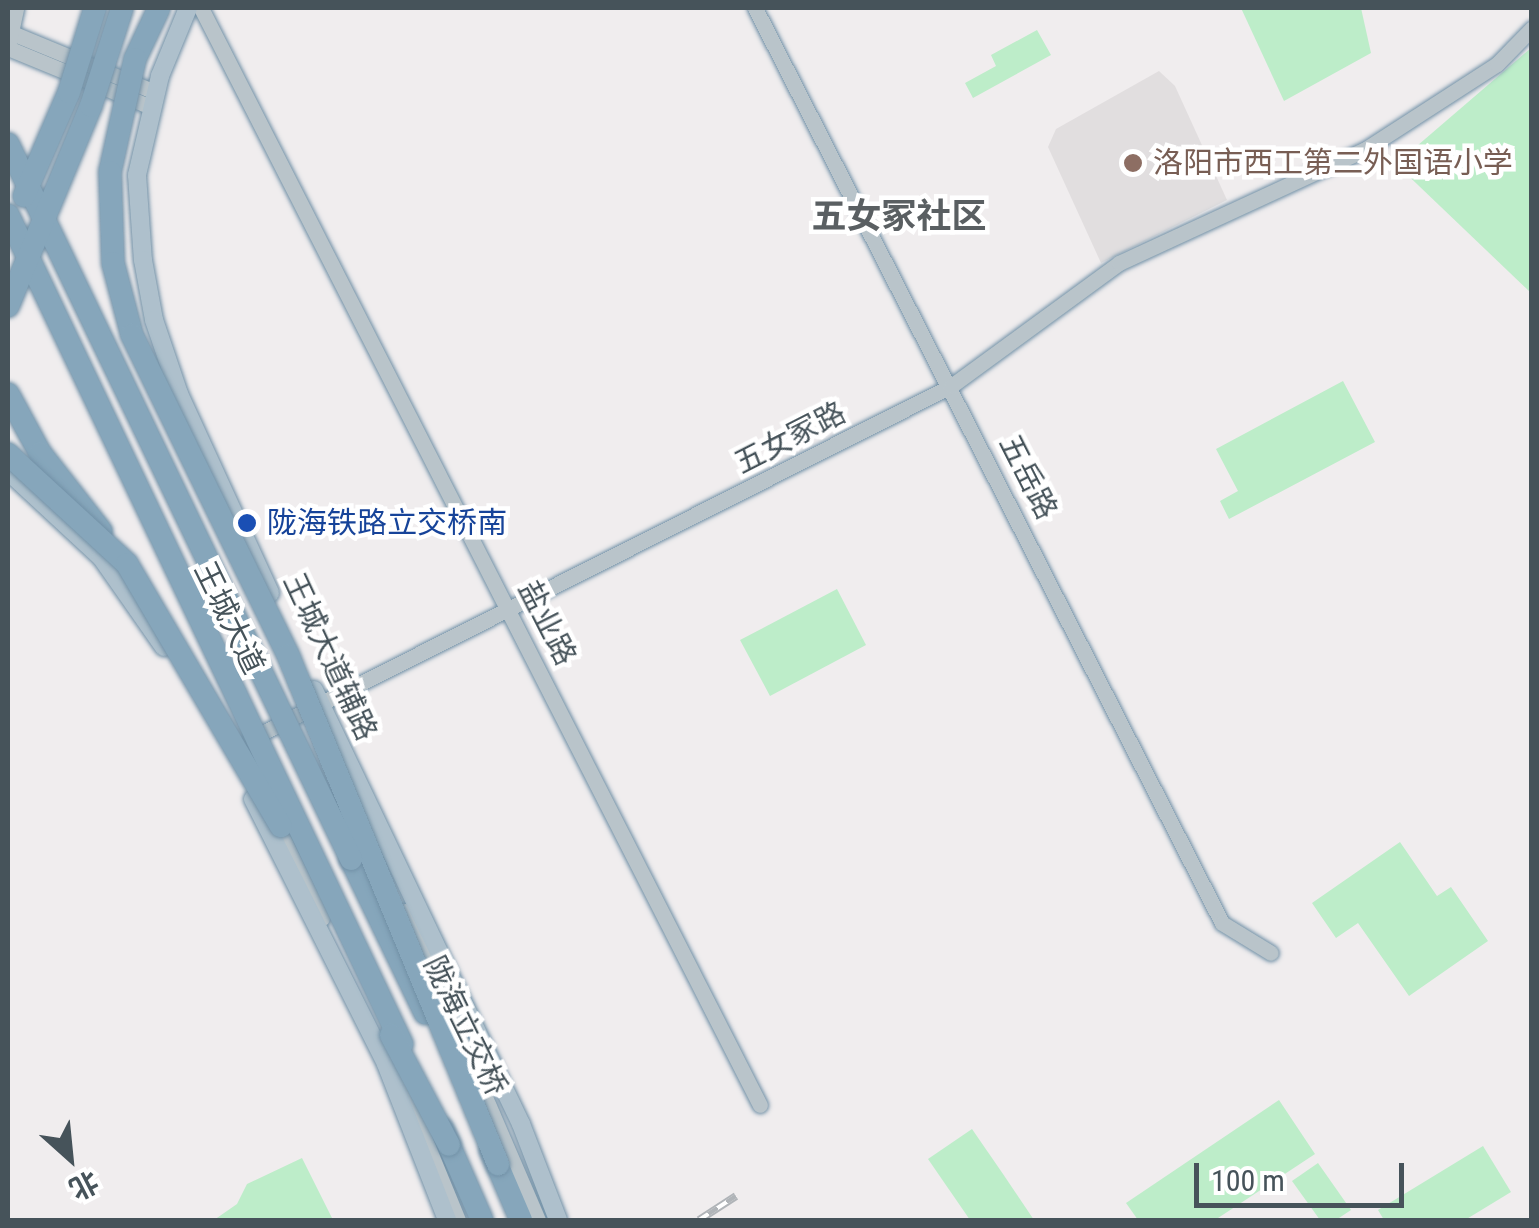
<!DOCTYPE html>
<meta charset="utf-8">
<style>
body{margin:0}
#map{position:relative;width:1539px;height:1228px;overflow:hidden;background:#f0edee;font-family:"Roboto Condensed","Noto Sans SC",sans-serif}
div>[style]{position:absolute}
.education>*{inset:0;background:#e1dedf}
.green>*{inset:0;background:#bdedc9}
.roads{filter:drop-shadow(0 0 2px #7291a7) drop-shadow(0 0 2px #7291a7)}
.minor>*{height:15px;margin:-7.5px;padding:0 7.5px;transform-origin:7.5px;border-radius:7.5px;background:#b9c4ca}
.major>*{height:18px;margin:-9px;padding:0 9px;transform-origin:9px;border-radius:9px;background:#aec0cc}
.highway>*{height:22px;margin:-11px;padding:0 11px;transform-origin:11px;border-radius:11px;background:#86a6bb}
.rail>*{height:8px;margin-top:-4px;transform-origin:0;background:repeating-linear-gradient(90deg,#fff 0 11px,#b0b4b8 0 22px);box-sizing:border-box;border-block:2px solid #b0b4b8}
.bridges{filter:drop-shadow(0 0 2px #7291a7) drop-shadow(0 0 2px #7291a7)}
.highway-bridge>*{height:22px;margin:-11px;padding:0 11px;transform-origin:11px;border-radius:11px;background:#86a6bb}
.dots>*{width:28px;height:28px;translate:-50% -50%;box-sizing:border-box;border:5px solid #fff;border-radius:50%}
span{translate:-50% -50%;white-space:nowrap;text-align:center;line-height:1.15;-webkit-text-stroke:9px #fff;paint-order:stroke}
.education-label{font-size:30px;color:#785e54}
.left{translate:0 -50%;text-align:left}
.street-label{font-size:30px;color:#46535a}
.transit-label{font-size:30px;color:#164399}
.quarter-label{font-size:35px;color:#5a5f62;font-weight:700}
.frame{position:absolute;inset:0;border:10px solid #46535a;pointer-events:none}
.north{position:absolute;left:20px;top:1108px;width:100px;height:100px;-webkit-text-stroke:8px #fff;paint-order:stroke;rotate:153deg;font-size:28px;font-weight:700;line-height:40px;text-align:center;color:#46535a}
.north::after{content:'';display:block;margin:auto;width:35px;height:45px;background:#46535a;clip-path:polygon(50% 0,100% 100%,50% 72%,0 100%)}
.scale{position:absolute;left:1194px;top:1163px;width:210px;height:45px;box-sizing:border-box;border:5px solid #46535a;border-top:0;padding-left:12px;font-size:30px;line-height:35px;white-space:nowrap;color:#46535a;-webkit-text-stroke:8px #fff;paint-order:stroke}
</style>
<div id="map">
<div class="education">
<div style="clip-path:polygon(1159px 71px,1175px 86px,1227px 200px,1101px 263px,1048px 147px,1056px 129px)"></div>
</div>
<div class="green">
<div style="clip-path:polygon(1241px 8px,1361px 8px,1371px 53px,1284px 101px)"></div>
<div style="clip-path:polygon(1037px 30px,1051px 55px,973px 98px,965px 83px,996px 66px,991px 55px)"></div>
<div style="clip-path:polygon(1531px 48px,1531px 293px,1396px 164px)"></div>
<div style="clip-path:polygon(1343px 381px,1375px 442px,1229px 519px,1220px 501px,1238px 491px,1216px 449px)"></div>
<div style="clip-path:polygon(837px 589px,866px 645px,770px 696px,740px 640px)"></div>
<div style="clip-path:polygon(1400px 842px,1437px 896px,1451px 887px,1488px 941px,1409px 996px,1358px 923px,1336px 938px,1312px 903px)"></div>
<div style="clip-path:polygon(1279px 1100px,1315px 1154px,1215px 1220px,1138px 1220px,1126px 1203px)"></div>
<div style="clip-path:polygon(972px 1129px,1003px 1174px,1034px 1220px,970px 1220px,928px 1159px)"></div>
<div style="clip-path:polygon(1483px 1146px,1511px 1192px,1465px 1220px,1384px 1220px,1378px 1210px)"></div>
<div style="clip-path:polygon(302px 1158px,333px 1220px,214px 1220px,237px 1204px,247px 1184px)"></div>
<div style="clip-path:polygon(1318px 1163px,1351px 1210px,1336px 1220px,1320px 1220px,1292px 1181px)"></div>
</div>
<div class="roads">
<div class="minor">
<div style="left:201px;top:8px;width:1231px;rotate:63deg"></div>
<div style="left:755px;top:8px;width:1027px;rotate:62.96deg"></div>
<div style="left:1222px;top:923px;width:57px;rotate:31.5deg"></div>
<div style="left:12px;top:33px;width:155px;rotate:22.4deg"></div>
<div style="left:9px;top:42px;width:35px;rotate:-78deg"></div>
<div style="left:8px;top:48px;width:155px;rotate:22.4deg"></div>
<div style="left:250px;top:739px;width:785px;rotate:-26.73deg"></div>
<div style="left:951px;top:386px;width:208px;rotate:-36.2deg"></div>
<div style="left:1119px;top:263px;width:270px;rotate:-24.8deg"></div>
<div style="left:1364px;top:150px;width:158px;rotate:-32.9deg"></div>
<div style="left:1497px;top:64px;width:50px;rotate:-45.8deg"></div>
<div style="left:275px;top:822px;width:107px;rotate:63.9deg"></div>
<div style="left:405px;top:911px;width:336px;rotate:66.7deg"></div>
<div style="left:394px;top:1064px;width:169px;rotate:67.7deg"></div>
</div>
<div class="major">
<div style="left:188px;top:8px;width:74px;rotate:112.4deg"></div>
<div style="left:160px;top:76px;width:102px;rotate:103.1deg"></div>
<div style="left:137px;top:175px;width:85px;rotate:86deg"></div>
<div style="left:143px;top:260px;width:61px;rotate:79.6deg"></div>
<div style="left:154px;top:320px;width:78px;rotate:71.3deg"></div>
<div style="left:179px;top:394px;width:219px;rotate:65.4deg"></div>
<div style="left:8px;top:471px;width:127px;rotate:42.8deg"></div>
<div style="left:101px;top:557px;width:110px;rotate:55deg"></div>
<div style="left:314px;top:690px;width:481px;rotate:64.5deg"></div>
<div style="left:521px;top:1124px;width:103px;rotate:68.9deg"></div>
<div style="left:253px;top:799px;width:297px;rotate:63.3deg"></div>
<div style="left:386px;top:1064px;width:168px;rotate:68.6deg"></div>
</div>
<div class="highway">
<div style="left:8px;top:394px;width:67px;rotate:61.5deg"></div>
<div style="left:40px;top:453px;width:99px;rotate:52deg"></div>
<div style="left:351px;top:859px;width:171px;rotate:64.3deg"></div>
<div style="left:442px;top:1129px;width:99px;rotate:66.3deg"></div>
<div style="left:491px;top:1150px;width:76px;rotate:66.8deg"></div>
</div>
</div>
<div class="rail">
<div style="left:699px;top:1220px;width:44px;rotate:-33deg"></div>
</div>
<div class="bridges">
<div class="highway-bridge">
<div style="left:159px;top:8px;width:56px;rotate:115.2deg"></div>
<div style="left:135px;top:59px;width:116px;rotate:102.5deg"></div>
<div style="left:110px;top:172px;width:91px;rotate:88.1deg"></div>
<div style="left:113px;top:263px;width:74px;rotate:75.2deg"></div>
<div style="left:132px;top:335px;width:356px;rotate:64deg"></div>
<div style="left:288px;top:655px;width:551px;rotate:67.58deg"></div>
<div style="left:8px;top:144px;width:793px;rotate:64.37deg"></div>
<div style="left:24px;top:196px;width:113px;rotate:-66.6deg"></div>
<div style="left:69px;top:92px;width:88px;rotate:-72.8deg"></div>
<div style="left:8px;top:215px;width:918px;rotate:64.58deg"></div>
<div style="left:8px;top:306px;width:217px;rotate:-67.5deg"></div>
<div style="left:91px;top:106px;width:103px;rotate:-72.4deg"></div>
<div style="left:8px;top:454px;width:162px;rotate:42.7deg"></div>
<div style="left:127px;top:564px;width:304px;rotate:59.6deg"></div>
<div style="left:391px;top:1035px;width:124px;rotate:62.2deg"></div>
</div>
</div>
<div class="dots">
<div style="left:1133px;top:163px;background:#8d6e63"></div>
<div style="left:247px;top:523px;background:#1a4fb4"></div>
</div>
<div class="education-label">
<span class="left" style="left:1153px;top:163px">洛阳市西工第二外国语小学</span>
</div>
<div class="street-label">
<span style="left:790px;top:438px;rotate:-27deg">五女冢路</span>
<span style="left:1028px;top:477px;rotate:63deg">五岳路</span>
<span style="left:229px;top:618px;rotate:64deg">王城大道</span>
<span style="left:547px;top:623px;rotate:63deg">盐业路</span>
<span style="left:330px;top:657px;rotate:65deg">王城大道辅路</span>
<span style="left:465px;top:1026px;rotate:64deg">陇海立交桥</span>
</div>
<div class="transit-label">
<span class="left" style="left:267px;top:523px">陇海铁路立交桥南</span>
</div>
<div class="quarter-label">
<span style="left:899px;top:217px">五女冢社区</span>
</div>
<div class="frame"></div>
<div class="north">北</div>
<div class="scale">100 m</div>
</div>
